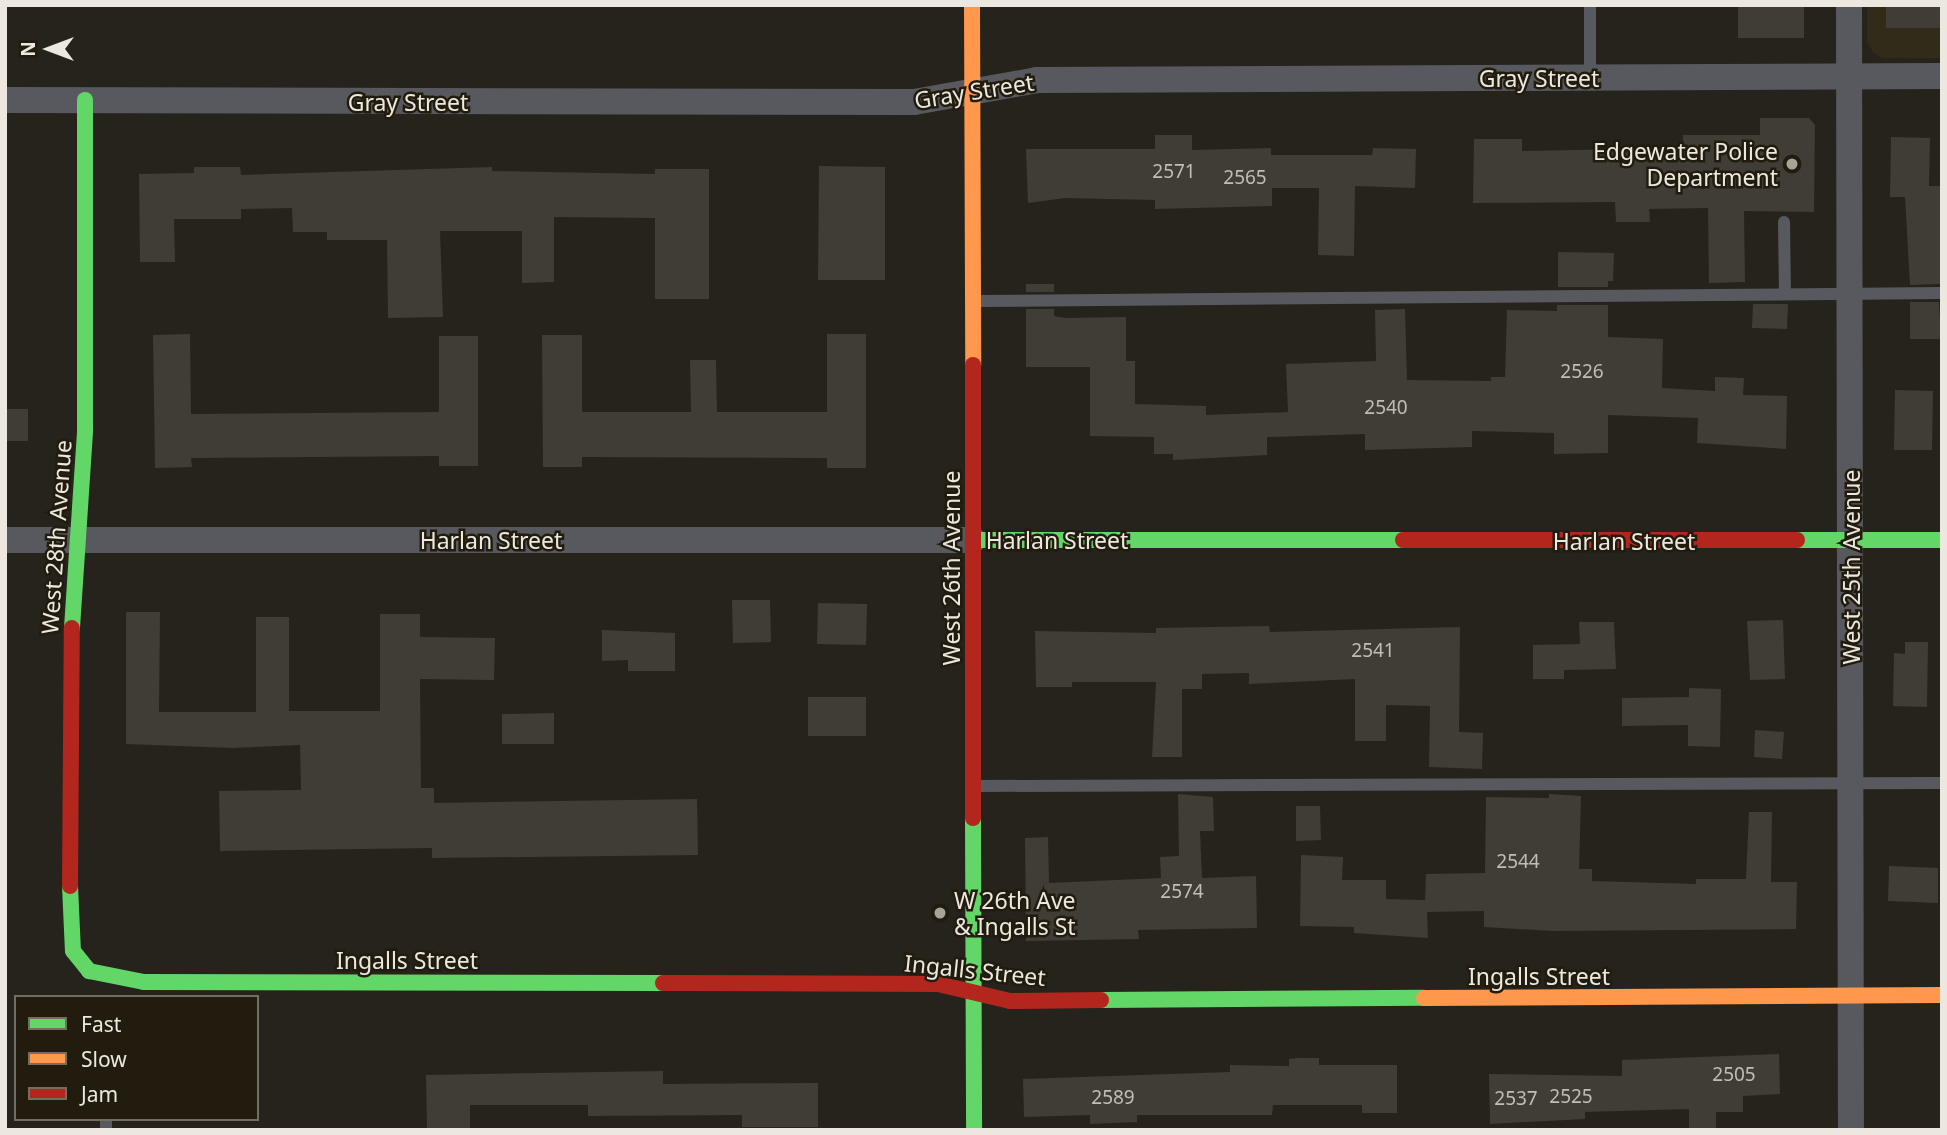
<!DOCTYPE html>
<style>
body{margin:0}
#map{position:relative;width:1947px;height:1135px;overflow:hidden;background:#26231c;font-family:"Noto Sans",sans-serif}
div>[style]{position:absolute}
.built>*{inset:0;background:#332b19}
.building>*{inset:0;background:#3f3d36}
.lane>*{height:12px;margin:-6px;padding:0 6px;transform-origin:6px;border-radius:6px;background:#58595f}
.street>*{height:26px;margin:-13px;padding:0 13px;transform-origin:13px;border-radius:13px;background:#58595f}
.fast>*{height:16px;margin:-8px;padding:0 8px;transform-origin:8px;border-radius:8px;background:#63d668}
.slow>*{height:16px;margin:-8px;padding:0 8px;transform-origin:8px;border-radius:8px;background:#ff974d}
.jam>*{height:16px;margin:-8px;padding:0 8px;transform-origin:8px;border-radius:8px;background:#b3261e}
.dots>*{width:19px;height:19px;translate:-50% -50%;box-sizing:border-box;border:4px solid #211c0e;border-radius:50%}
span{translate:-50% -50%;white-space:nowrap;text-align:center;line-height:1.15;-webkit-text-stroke:5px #211c0e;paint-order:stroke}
.number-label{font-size:19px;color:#c1bdb5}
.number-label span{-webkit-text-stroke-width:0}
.street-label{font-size:23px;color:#ece8df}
.poi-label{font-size:23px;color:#ece8df}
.right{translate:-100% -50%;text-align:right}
.left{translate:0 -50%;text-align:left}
.frame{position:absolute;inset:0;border:7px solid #ece8df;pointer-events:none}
.legend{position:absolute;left:14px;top:995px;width:245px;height:126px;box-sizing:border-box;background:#211c0e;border:2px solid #726e62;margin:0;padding:9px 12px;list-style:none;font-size:21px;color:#ece8df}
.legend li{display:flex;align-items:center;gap:14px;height:35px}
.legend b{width:35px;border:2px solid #726e62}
.north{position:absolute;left:14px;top:14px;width:70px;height:70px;-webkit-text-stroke:5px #211c0e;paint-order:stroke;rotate:270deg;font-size:19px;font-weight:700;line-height:28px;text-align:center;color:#ece8df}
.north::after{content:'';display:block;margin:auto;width:24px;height:32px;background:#ece8df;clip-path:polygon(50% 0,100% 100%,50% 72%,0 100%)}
</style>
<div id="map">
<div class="built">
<div style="clip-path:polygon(1867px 5px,1942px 5px,1942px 58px,1882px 58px,1873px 52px,1867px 42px)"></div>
</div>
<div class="building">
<div style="clip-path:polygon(1738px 5px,1804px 5px,1804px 38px,1738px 38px)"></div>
<div style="clip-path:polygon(1886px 5px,1942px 5px,1942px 28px,1886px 28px)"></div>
<div style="clip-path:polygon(1760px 118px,1809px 118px,1815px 125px,1814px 212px,1744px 211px,1745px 282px,1709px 283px,1708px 208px,1649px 209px,1650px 222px,1616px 222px,1615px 202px,1473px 203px,1474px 139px,1522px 139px,1522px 151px,1683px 148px,1683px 135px,1760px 135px)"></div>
<div style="clip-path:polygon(1155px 135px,1192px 135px,1192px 150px,1271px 148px,1271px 155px,1372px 155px,1373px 148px,1416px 149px,1415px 188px,1355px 186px,1354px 256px,1318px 255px,1319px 188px,1272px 188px,1272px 206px,1155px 209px,1155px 200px,1065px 198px,1028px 203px,1026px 149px,1155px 149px)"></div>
<div style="clip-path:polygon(1891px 137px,1930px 138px,1929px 186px,1941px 186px,1940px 284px,1910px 285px,1905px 197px,1890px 197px)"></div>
<div style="clip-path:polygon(819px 166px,885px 167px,885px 280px,818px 280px)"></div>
<div style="clip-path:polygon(194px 167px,240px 167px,241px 175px,492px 167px,492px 171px,655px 174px,655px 169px,709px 169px,709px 299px,655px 299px,655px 218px,554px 217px,554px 282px,522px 283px,522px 231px,440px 231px,443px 317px,388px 318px,387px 240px,327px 240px,327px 232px,293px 232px,292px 208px,241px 209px,241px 219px,174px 219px,175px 262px,140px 262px,139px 174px,194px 173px)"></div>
<div style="clip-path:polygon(1558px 252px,1614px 253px,1613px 281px,1608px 281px,1608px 287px,1558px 287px)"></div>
<div style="clip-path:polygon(1026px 284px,1054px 284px,1054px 292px,1026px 292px)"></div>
<div style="clip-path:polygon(1910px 302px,1939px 302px,1941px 339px,1910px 339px)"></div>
<div style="clip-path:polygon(1753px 304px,1788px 304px,1787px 329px,1752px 328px)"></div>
<div style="clip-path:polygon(1557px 305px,1608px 305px,1608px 337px,1663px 339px,1662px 388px,1715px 391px,1715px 377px,1744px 378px,1743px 395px,1787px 396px,1786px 449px,1697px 443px,1698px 418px,1608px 415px,1608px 453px,1554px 454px,1554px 433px,1472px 431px,1472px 447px,1365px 450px,1365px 434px,1267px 437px,1267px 455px,1173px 460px,1173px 454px,1154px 454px,1154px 437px,1090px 436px,1090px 367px,1026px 367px,1026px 309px,1054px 309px,1054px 316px,1065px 318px,1126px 317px,1126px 361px,1135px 361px,1135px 404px,1206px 406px,1206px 415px,1288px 412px,1286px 364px,1376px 361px,1375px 310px,1405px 309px,1407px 380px,1491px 381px,1491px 377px,1505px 377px,1507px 310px,1557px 311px)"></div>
<div style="clip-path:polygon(190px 334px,191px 414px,439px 412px,439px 336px,478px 336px,478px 466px,439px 466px,439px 456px,191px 458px,192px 467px,155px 468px,153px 335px)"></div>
<div style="clip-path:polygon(827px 334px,866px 334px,866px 468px,827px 468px,827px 458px,582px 457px,582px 467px,543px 467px,542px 335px,582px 335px,582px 412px,691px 412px,690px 360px,716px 360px,717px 412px,827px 412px)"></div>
<div style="clip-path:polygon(1895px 390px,1933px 391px,1932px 450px,1894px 450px)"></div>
<div style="clip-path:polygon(5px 409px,28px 409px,28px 441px,5px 441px)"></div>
<div style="clip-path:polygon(732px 600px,770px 600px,771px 642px,733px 643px)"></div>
<div style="clip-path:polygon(818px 603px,867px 604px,866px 645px,817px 644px)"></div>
<div style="clip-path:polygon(126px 612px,160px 612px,159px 712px,256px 712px,256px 617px,289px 617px,289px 711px,380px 711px,380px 614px,420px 614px,420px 637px,495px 638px,494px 680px,420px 679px,421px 788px,434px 788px,434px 803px,697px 799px,698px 855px,432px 858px,432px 848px,220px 851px,219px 791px,301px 790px,300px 745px,233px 748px,126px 744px)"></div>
<div style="clip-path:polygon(1783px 620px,1785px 679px,1750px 680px,1747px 621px)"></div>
<div style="clip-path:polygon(1579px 622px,1614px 622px,1616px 669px,1564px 670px,1564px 679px,1533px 679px,1533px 645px,1580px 644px)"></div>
<div style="clip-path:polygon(1269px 626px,1270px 632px,1460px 627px,1459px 732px,1483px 733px,1482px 769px,1429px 767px,1430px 706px,1386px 705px,1386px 741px,1355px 741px,1355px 679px,1249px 684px,1249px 673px,1202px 674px,1202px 689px,1182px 689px,1182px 757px,1152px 757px,1156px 682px,1072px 682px,1072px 687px,1036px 687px,1035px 631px,1156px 633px,1156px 628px)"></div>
<div style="clip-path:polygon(602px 630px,675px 633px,675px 671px,628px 671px,628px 660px,602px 661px)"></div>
<div style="clip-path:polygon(1905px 642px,1928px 642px,1927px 707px,1893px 706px,1894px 653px,1905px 654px)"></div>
<div style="clip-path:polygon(1689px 688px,1721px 689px,1720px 747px,1688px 746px,1688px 725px,1622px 726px,1622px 698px,1689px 697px)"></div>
<div style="clip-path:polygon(808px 697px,866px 697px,866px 736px,808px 736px)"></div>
<div style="clip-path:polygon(554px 713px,554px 744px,502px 744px,502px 714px)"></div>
<div style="clip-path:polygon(1755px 730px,1784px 732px,1782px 759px,1754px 757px)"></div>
<div style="clip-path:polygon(1178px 794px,1213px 797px,1214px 831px,1200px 831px,1202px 878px,1256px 876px,1257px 928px,1138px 930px,1139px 939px,1026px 941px,1025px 838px,1048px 837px,1049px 883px,1161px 878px,1160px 857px,1179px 856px)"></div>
<div style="clip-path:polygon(1549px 794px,1581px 796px,1579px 869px,1592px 869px,1592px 881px,1696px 884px,1696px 879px,1746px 879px,1749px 812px,1772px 812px,1771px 882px,1797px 882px,1796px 929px,1553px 931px,1484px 927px,1484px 911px,1427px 912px,1428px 938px,1354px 933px,1354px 927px,1300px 926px,1301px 855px,1343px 857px,1342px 880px,1386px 880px,1386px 899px,1425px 900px,1426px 874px,1485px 873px,1486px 797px,1549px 798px)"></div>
<div style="clip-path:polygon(1296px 806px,1320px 806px,1321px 840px,1296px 841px)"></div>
<div style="clip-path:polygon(1889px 866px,1938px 868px,1938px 903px,1888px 901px)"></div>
<div style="clip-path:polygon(1779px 1054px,1780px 1094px,1743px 1096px,1743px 1112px,1716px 1112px,1716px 1130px,1689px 1130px,1689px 1109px,1585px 1112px,1585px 1119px,1490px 1124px,1489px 1074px,1622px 1076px,1622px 1060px)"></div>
<div style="clip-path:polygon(1297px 1058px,1319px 1058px,1319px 1065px,1397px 1065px,1397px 1113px,1362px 1113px,1362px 1105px,1273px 1105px,1272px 1115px,1137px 1115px,1137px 1122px,1090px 1124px,1090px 1115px,1024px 1117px,1023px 1079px,1230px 1072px,1230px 1065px,1289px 1066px,1289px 1059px)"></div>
<div style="clip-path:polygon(663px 1071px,663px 1084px,818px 1083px,818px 1127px,742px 1127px,742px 1115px,588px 1116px,588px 1105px,470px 1105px,470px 1130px,427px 1130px,426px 1075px)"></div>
</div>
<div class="lane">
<div style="left:1590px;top:5px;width:73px;rotate:90deg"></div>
<div style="left:1784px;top:222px;width:71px;rotate:89.2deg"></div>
<div style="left:977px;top:301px;width:965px;rotate:-0.47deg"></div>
<div style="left:977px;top:786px;width:965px;rotate:-0.18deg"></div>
<div style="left:106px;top:1130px;width:11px;rotate:-90deg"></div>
</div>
<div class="street">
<div style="left:1849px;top:5px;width:1125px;rotate:89.9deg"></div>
<div style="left:5px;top:100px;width:909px;rotate:0.13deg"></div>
<div style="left:914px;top:102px;width:125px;rotate:-10.1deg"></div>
<div style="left:1037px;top:80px;width:905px;rotate:-0.25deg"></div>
<div style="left:5px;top:540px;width:968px"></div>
</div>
<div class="fast">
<div style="left:973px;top:540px;width:430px"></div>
<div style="left:1797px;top:540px;width:145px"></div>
<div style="left:72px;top:628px;width:197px;rotate:-86.2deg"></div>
<div style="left:85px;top:431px;width:331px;rotate:-90deg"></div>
<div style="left:973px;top:818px;width:312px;rotate:89.8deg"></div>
<div style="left:70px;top:886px;width:65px;rotate:87.4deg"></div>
<div style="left:73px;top:951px;width:26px;rotate:51deg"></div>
<div style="left:89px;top:971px;width:56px;rotate:11.3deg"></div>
<div style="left:144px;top:982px;width:519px;rotate:0.11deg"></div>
<div style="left:1101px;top:1000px;width:323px;rotate:-0.4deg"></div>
</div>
<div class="slow">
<div style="left:972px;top:5px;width:360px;rotate:89.8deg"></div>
<div style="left:1424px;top:998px;width:518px;rotate:-0.33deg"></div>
</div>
<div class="jam">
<div style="left:973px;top:365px;width:453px;rotate:90deg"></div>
<div style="left:1403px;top:540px;width:394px"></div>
<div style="left:70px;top:886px;width:258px;rotate:-89.6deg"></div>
<div style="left:663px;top:983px;width:275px;rotate:0.2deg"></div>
<div style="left:938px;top:984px;width:74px;rotate:13.3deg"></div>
<div style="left:1010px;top:1001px;width:91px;rotate:-0.6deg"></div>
</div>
<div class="dots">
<div style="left:1792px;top:164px;background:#a7a39b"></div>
<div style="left:940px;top:913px;background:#a7a39b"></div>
</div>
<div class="number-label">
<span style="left:1174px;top:172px">2571</span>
<span style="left:1245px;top:178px">2565</span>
<span style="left:1582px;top:372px">2526</span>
<span style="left:1386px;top:408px">2540</span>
<span style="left:1373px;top:651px">2541</span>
<span style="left:1518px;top:862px">2544</span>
<span style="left:1182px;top:892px">2574</span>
<span style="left:1734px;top:1075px">2505</span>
<span style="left:1571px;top:1097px">2525</span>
<span style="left:1113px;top:1098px">2589</span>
<span style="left:1516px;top:1099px">2537</span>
</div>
<div class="street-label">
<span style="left:1539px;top:78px">Gray Street</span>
<span style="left:974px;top:91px;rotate:-9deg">Gray Street</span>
<span style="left:408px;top:102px">Gray Street</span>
<span style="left:56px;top:537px;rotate:-86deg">West 28th Avenue</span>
<span style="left:491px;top:540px">Harlan Street</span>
<span style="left:1057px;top:540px">Harlan Street</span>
<span style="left:1624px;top:541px">Harlan Street</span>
<span style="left:1851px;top:567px;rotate:-90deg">West 25th Avenue</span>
<span style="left:951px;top:568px;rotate:-90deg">West 26th Avenue</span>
<span style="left:407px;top:960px">Ingalls Street</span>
<span style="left:975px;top:970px;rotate:6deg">Ingalls Street</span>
<span style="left:1539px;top:976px">Ingalls Street</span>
</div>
<div class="poi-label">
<span class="right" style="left:1778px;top:164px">Edgewater Police<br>Department</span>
<span class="left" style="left:954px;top:913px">W 26th Ave<br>&amp; Ingalls St</span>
</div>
<div class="frame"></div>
<ul class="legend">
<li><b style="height:9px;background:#63d668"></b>Fast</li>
<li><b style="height:9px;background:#ff974d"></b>Slow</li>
<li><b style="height:9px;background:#b3261e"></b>Jam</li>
</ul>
<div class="north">N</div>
</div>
